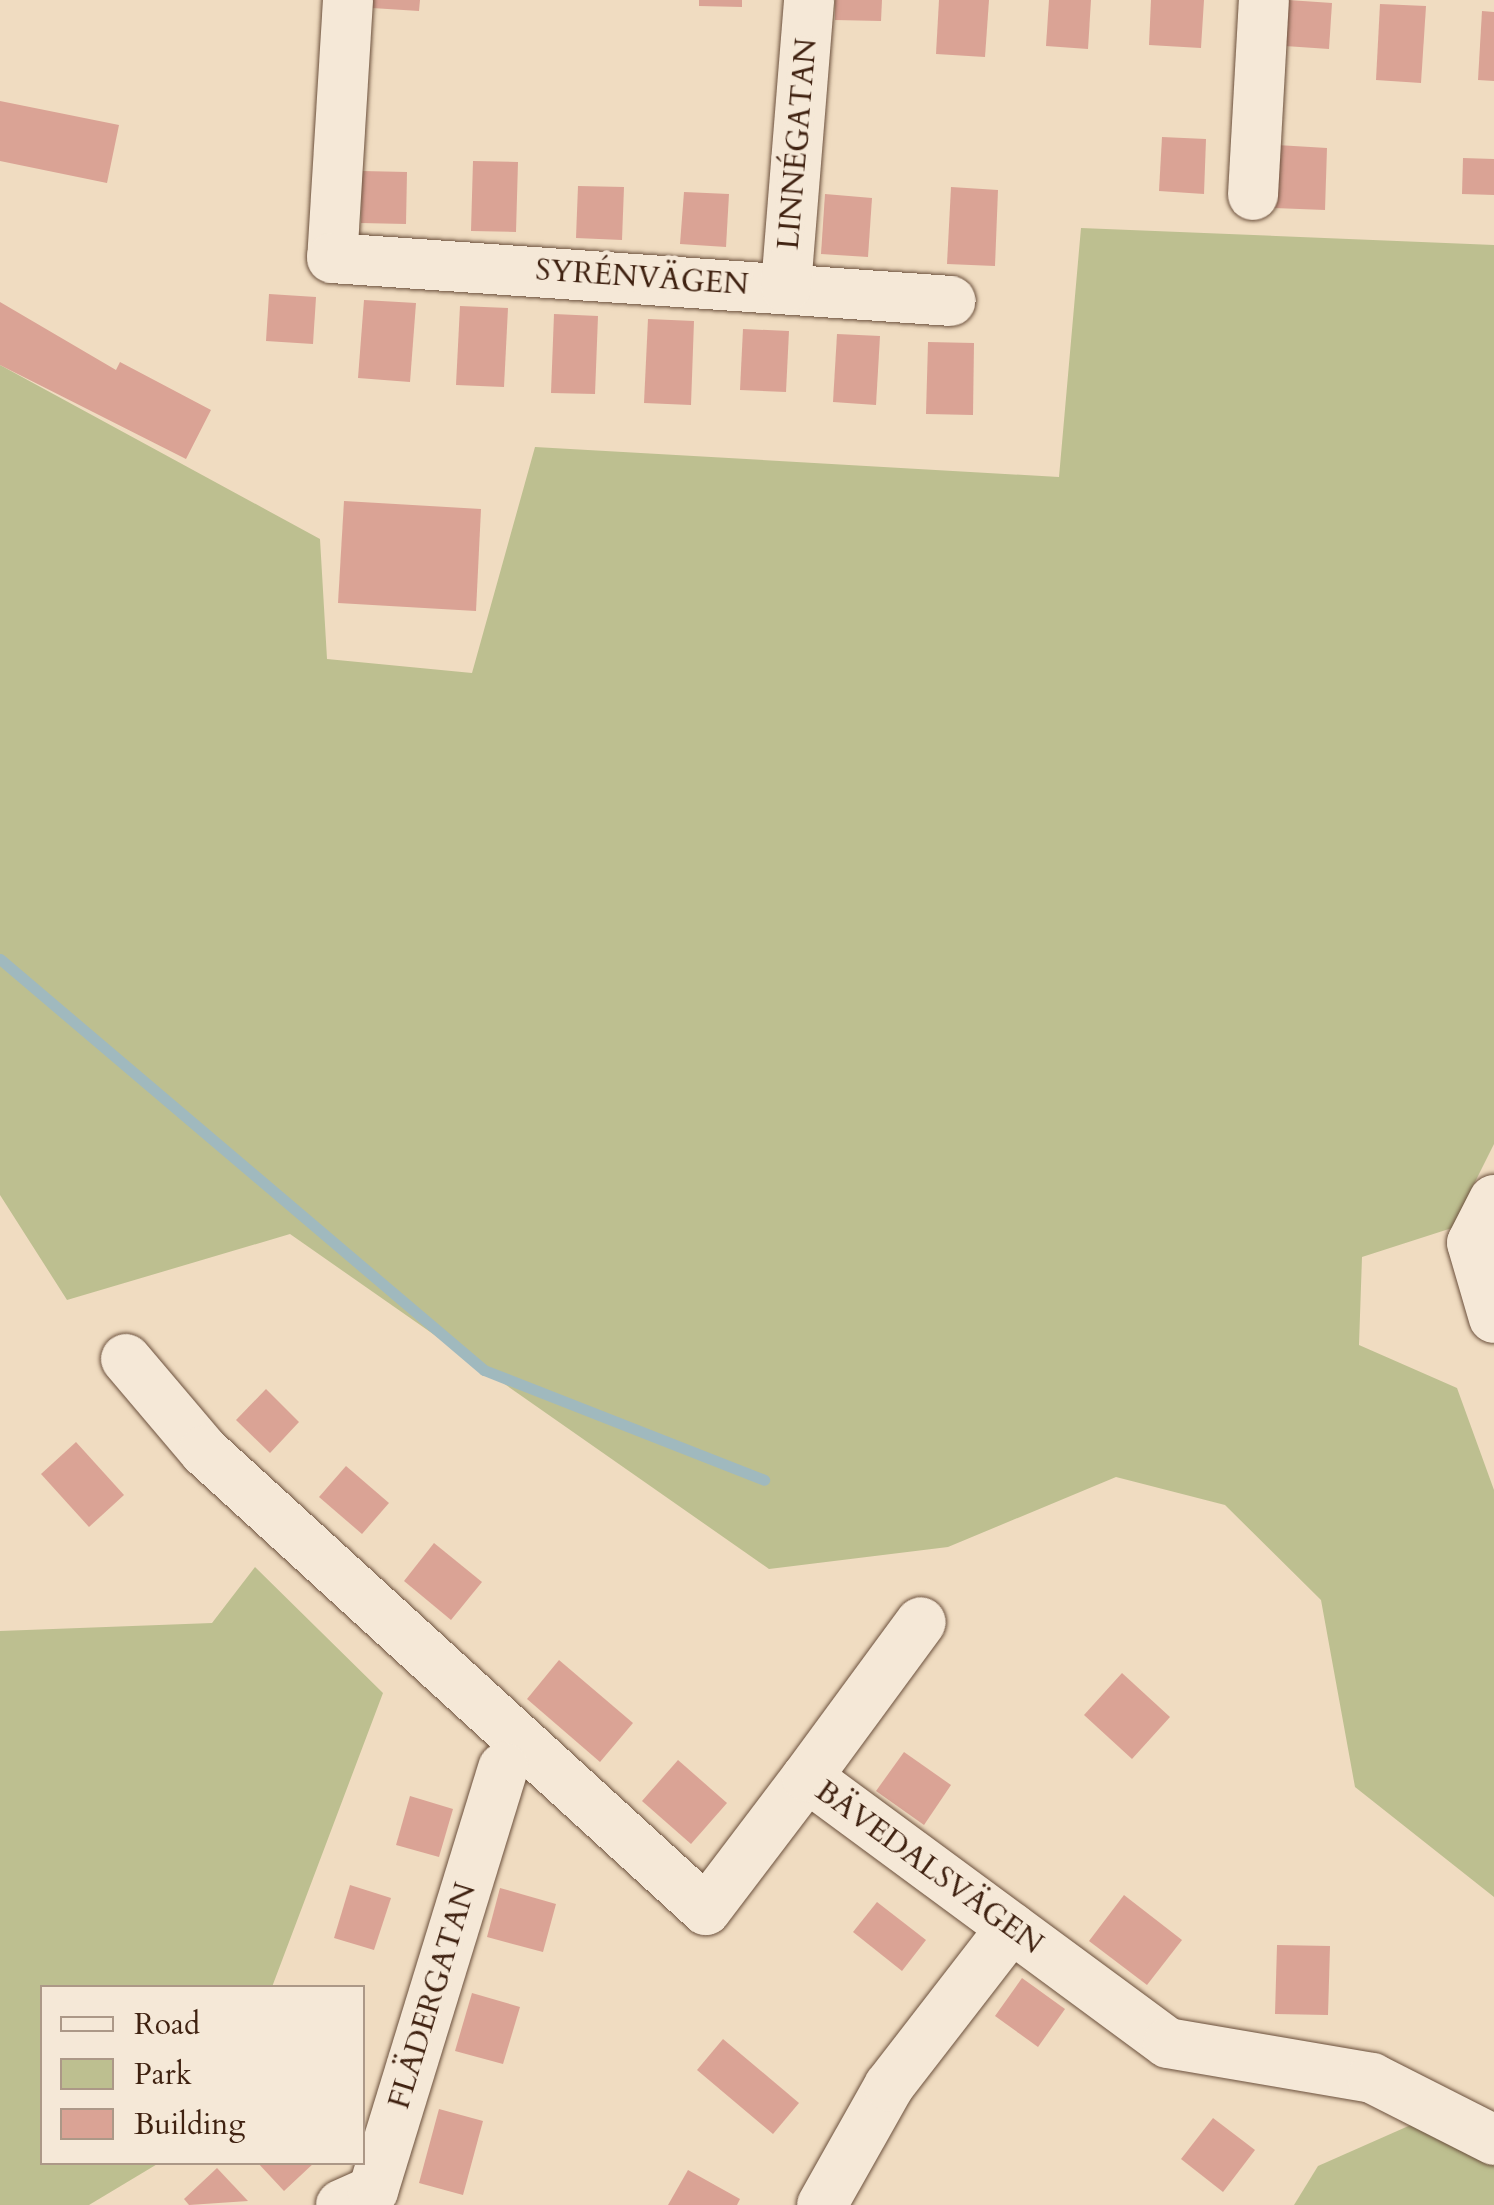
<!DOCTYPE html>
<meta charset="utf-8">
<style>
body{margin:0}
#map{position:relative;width:1494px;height:2205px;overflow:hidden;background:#f0dcc1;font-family:Cardo,serif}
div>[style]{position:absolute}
.green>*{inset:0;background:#bdbf90}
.stream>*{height:11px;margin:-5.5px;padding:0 5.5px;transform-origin:5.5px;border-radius:5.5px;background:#a0b9be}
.building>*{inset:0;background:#daa395}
.roads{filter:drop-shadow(0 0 2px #6b503c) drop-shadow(0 0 2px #6b503c)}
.minor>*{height:50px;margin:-25px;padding:0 25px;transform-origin:25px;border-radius:25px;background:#f5e8d7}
span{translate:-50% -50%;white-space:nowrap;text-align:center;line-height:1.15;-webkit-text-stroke:9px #f5e8d7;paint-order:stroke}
.street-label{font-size:30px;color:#3f2110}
.legend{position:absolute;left:40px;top:1985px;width:325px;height:180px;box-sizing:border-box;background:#f5e8d7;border:2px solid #ac9887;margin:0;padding:12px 18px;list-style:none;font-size:30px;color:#3f2110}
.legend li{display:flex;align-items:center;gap:20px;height:50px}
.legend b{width:50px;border:2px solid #ac9887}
</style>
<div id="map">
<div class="green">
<div style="clip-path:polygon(1081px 228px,1494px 245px,1494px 1144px,1452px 1228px,1362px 1257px,1359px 1345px,1457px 1388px,1494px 1490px,1494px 1897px,1355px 1787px,1321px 1600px,1225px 1505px,1116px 1477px,948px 1547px,769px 1569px,290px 1234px,67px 1300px,0 1195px,0 365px,320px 539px,327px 659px,472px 673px,535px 447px,1059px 477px)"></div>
<div style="clip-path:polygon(255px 1567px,383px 1693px,272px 1987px,42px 1988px,42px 2162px,159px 2163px,89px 2205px,0 2205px,0 1631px,212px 1623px)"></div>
<div style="clip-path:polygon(1413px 2124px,1494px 2165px,1494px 2205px,1294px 2205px,1318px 2166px)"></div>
</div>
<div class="stream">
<div style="left:0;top:959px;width:635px;rotate:40.34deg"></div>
<div style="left:484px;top:1370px;width:301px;rotate:21.4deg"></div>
</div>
<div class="building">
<div style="clip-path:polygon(372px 0,420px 0,419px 11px,372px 8px)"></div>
<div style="clip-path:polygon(699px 0,742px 0,742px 7px,699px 6px)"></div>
<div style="clip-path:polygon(835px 0,882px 0,881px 21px,835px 20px)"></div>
<div style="clip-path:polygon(939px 0,989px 0,985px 57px,936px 54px)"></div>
<div style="clip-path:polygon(1049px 0,1091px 0,1088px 49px,1046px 46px)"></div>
<div style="clip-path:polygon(1151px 0,1204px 0,1201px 48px,1149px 45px)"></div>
<div style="clip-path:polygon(1288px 0,1332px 3px,1329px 49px,1285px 46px)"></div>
<div style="clip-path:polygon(1380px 4px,1426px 6px,1421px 83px,1376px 80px)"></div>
<div style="clip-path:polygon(1482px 11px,1494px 12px,1494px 81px,1478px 80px)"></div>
<div style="clip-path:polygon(0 101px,119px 125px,107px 183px,0 161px)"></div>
<div style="clip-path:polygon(1162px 137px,1206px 139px,1204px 194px,1159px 191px)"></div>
<div style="clip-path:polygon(1277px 145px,1327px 148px,1325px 210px,1274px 208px)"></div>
<div style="clip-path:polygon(1463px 158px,1494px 159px,1494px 195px,1462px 194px)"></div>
<div style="clip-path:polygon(473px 161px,518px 162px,516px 232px,471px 231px)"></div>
<div style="clip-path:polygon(362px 171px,407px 172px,406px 224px,361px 223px)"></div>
<div style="clip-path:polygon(578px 186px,624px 187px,622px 240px,576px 238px)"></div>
<div style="clip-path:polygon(951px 187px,998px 190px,995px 266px,947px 264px)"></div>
<div style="clip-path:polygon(684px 192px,729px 194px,726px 247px,680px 244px)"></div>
<div style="clip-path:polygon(825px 194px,872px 198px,868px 257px,821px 254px)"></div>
<div style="clip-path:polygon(269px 294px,316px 297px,313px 344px,266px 341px)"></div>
<div style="clip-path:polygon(364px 300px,416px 303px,410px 382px,358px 378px)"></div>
<div style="clip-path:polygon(0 302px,116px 370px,120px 362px,211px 410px,186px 459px,0 365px)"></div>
<div style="clip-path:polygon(460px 306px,508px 308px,504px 387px,456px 385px)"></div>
<div style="clip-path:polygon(554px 314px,598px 316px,595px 394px,551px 393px)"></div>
<div style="clip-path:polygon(648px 319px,694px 321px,691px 405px,644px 403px)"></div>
<div style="clip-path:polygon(743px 329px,789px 331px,786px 392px,740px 390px)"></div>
<div style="clip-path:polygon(837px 334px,880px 336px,876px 405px,833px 402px)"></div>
<div style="clip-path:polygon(928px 342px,974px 343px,973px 415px,926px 414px)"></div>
<div style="clip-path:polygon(344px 501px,481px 509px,476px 611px,338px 603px)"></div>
<div style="clip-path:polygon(266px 1389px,299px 1422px,270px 1453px,236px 1420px)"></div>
<div style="clip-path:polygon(76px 1442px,124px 1495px,89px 1527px,41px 1474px)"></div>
<div style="clip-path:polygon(346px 1466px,389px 1503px,362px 1534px,319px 1497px)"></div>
<div style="clip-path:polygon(434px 1543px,482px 1582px,451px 1620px,404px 1581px)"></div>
<div style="clip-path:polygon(559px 1660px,633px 1723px,600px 1762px,527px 1699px)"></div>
<div style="clip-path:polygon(1122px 1673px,1170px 1717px,1132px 1759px,1084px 1715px)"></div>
<div style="clip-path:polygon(904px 1752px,951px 1785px,924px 1825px,876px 1791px)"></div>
<div style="clip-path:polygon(678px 1760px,727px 1803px,691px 1844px,642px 1801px)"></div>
<div style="clip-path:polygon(410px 1796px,453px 1809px,439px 1857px,396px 1845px)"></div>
<div style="clip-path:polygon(350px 1885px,391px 1898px,374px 1950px,334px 1938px)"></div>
<div style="clip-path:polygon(500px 1888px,556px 1904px,543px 1952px,487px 1937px)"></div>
<div style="clip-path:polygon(1124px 1895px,1182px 1940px,1147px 1985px,1089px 1941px)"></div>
<div style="clip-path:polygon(877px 1902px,926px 1940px,902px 1971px,853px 1932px)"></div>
<div style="clip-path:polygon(1277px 1945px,1330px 1946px,1328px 2015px,1275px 2014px)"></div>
<div style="clip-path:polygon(1022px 1978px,1065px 2009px,1038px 2047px,995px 2016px)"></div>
<div style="clip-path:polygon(472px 1993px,520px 2007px,503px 2064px,455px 2051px)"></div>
<div style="clip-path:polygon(723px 2039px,799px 2103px,773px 2134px,697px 2070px)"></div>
<div style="clip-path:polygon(439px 2109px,483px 2121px,463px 2195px,419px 2183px)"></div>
<div style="clip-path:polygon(1213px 2118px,1255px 2150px,1223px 2192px,1181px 2159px)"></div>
<div style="clip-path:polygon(257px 2162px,315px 2162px,284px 2191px)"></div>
<div style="clip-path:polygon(217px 2168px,248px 2201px,189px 2205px,184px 2199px)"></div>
<div style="clip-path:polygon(688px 2170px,740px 2199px,737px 2205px,668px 2205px)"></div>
</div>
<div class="roads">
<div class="minor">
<div style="left:348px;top:0;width:258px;rotate:93.5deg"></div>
<div style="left:332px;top:258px;width:620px;rotate:3.97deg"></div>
<div style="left:1253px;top:195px;width:195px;rotate:-86.8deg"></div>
<div style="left:786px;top:287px;width:288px;rotate:-85.4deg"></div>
<div style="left:1494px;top:1200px;width:48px;rotate:117.1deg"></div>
<div style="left:1472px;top:1243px;width:78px;rotate:73.7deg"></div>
<div style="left:126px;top:1359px;width:121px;rotate:49.7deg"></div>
<div style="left:204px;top:1451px;width:680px;rotate:42.44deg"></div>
<div style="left:706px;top:1910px;width:167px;rotate:-52.8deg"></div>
<div style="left:807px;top:1777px;width:448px;rotate:36.4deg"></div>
<div style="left:1168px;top:2043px;width:207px;rotate:9.7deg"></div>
<div style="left:1372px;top:2078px;width:137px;rotate:26.9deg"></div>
<div style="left:807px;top:1777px;width:192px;rotate:-53.7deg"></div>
<div style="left:341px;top:2205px;width:35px;rotate:-24deg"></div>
<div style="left:373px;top:2191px;width:443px;rotate:-72.9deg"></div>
<div style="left:822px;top:2205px;width:137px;rotate:-60.6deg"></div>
<div style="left:889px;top:2086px;width:200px;rotate:-52.3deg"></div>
</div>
</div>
<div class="street-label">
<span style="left:798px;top:144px;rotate:-85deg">LINNÉGATAN</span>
<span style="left:642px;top:278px;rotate:4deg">SYRÉNVÄGEN</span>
<span style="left:929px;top:1868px;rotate:36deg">BÄVEDALSVÄGEN</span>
<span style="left:433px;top:1996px;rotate:-73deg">FLÄDERGATAN</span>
</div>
<ul class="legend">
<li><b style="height:12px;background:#f5e8d7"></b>Road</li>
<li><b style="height:28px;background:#bdbf90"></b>Park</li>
<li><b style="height:28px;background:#daa395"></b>Building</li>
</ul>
</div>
